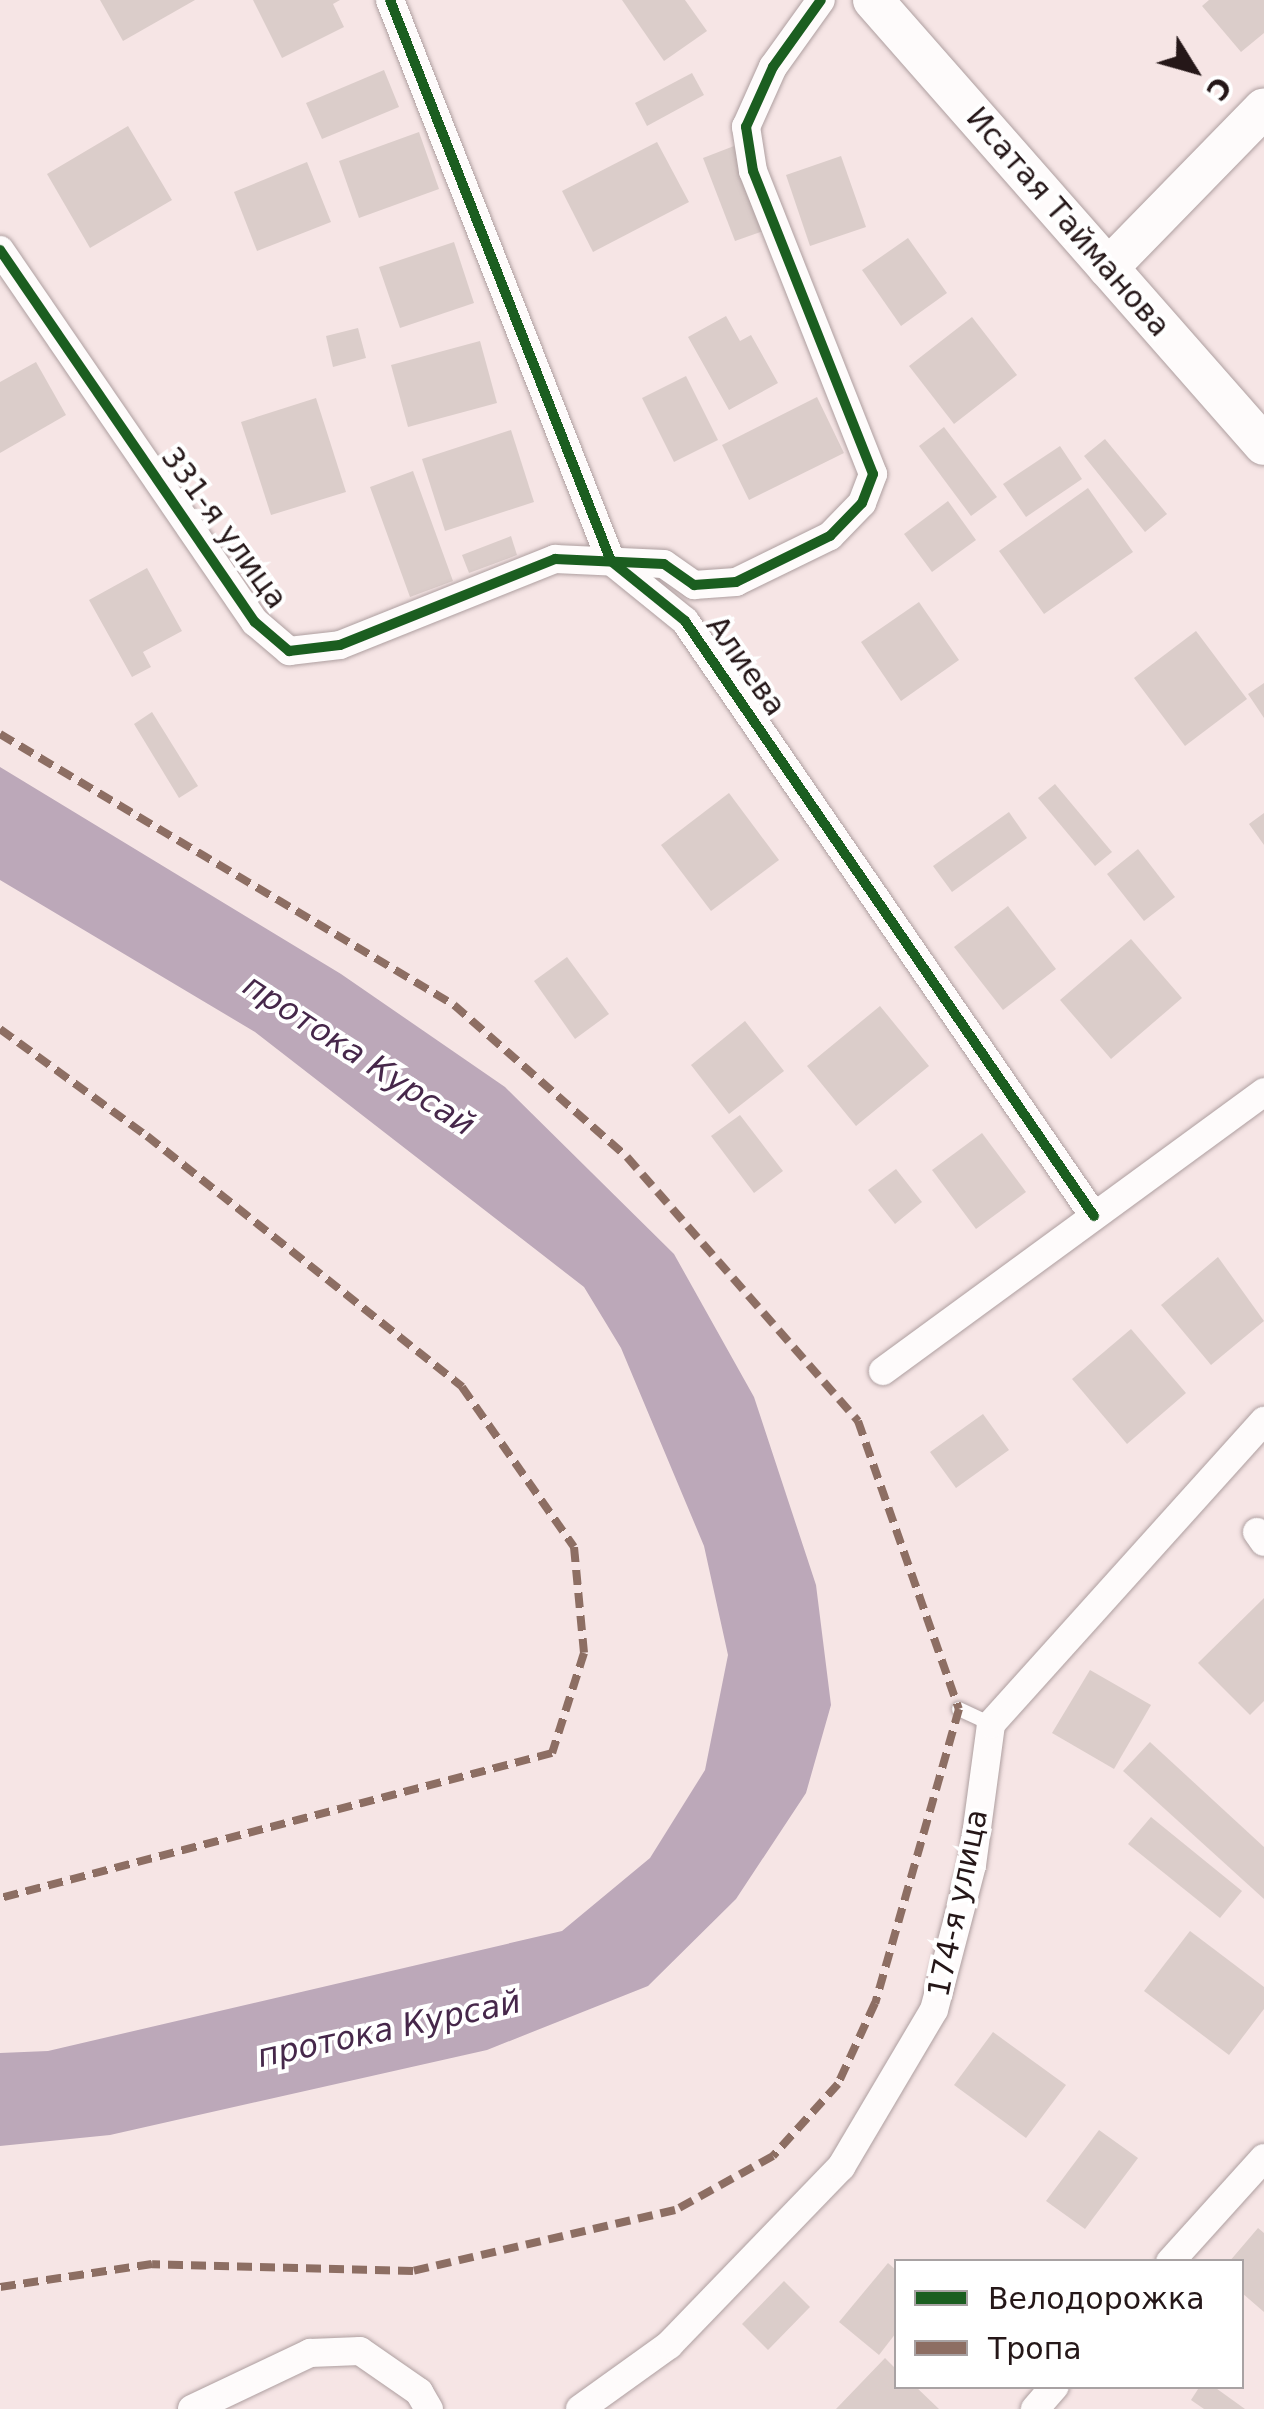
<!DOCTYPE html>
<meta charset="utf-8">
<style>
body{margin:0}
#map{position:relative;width:1264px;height:2409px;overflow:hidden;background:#f6e5e5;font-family:"DejaVu Sans",sans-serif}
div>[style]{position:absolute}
.water>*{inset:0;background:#bca8b9}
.building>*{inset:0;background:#dbcdca}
.roads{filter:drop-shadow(0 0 2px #ae9fa0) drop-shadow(0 0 2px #ae9fa0)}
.lane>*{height:14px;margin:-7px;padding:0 7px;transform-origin:7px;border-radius:7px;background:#fefbfb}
.street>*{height:28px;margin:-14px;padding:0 14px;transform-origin:14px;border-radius:14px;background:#fefbfb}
.secondary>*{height:40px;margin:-20px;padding:0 20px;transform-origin:20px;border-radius:20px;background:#fefbfb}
.quiet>*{height:8px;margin-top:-4px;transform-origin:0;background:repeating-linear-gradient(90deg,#8d6e63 0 15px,transparent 0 23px)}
.cycleway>*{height:10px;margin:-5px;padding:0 5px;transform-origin:5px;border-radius:5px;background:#1b5e20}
span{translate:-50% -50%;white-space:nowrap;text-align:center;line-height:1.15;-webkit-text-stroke:8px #fff;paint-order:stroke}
.street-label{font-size:30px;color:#251718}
.water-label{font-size:32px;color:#46274a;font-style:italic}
.legend{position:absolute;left:894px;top:2259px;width:350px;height:130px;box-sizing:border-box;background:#fff;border:2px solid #a8a2a3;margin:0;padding:12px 18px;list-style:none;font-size:30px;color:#251718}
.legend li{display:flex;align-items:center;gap:20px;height:50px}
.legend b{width:50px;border:2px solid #a8a2a3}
.north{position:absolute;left:1144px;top:20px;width:100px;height:100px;-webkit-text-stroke:8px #fff;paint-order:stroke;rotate:127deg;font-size:28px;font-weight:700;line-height:40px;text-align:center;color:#251718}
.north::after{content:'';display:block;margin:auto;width:35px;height:45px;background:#251718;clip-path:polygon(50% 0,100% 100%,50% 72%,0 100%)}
</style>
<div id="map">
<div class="water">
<div style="clip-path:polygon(0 767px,341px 974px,505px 1087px,674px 1254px,754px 1397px,816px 1585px,831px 1705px,806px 1793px,736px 1899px,648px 1986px,487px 2050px,110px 2135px,0 2146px,0 2053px,48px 2051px,562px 1931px,650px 1858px,705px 1770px,728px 1655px,704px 1546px,621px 1348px,584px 1287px,255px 1032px,0 880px)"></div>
</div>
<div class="building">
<div style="clip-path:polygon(100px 0,195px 0,123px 41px)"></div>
<div style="clip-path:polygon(253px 0,340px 0,333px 4px,344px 27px,282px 58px)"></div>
<div style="clip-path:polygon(622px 0,685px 0,707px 31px,664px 61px)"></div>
<div style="clip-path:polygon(1209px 0,1264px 0,1264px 33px,1241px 52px,1202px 6px)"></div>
<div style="clip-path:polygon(384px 70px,399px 107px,322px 139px,306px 103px)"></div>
<div style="clip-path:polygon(692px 73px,704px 95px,647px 126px,635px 103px)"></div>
<div style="clip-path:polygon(128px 126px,172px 200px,90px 248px,47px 174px)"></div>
<div style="clip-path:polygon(419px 132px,439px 189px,359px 218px,339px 161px)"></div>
<div style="clip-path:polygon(657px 142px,689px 202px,593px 252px,562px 191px)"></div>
<div style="clip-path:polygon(734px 146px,766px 230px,735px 241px,703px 158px)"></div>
<div style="clip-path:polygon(841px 156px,866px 227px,810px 246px,786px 175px)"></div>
<div style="clip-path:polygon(307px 162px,331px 222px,257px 251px,234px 192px)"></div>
<div style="clip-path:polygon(908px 238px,947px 293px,901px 326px,862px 270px)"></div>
<div style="clip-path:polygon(454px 242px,474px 303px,400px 328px,379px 267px)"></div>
<div style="clip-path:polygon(726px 316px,740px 341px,751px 335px,778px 383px,729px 410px,688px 337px)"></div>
<div style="clip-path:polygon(972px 317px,1017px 375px,954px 424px,909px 366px)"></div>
<div style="clip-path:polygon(358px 328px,366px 358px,333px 367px,326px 336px)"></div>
<div style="clip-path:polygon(480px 341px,497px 403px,408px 427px,391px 365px)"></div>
<div style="clip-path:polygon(36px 362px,66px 415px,0 453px,0 382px)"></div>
<div style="clip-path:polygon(686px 376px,718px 440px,674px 462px,642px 398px)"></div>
<div style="clip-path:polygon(817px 397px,844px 453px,749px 500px,722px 445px)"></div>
<div style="clip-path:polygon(316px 398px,346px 492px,271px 515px,241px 422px)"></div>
<div style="clip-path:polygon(944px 427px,997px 497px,971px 516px,919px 446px)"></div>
<div style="clip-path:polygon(511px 430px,534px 502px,445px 531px,422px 459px)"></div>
<div style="clip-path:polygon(1105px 439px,1167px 514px,1145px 532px,1084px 456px)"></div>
<div style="clip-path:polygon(1060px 446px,1082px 479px,1026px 517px,1003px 484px)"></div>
<div style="clip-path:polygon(413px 471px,453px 581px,410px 597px,370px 487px)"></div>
<div style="clip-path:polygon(1088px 488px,1133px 552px,1044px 614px,999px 551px)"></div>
<div style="clip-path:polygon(948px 501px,976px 540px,932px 572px,904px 534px)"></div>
<div style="clip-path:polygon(511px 536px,517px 555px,469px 573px,462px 555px)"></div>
<div style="clip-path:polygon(147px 568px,182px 631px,143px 652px,151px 667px,132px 677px,89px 600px)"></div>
<div style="clip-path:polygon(919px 602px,959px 660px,901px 701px,861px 642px)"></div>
<div style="clip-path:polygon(1196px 631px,1247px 699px,1185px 746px,1134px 678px)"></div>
<div style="clip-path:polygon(1264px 683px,1264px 718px,1248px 694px)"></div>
<div style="clip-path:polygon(152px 712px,198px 786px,179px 798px,134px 724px)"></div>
<div style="clip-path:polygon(1055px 784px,1112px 852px,1095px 866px,1038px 798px)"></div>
<div style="clip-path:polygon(729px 793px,779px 860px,711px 911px,661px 845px)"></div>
<div style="clip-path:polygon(1009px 812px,1027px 838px,952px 892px,933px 866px)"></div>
<div style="clip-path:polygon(1264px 813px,1264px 845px,1249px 824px)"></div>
<div style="clip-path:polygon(1138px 849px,1175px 897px,1144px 921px,1107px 874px)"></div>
<div style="clip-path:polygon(1008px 906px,1056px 969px,1003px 1010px,954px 947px)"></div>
<div style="clip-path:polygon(1131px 939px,1182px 998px,1111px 1059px,1060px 1000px)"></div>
<div style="clip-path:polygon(567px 957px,609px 1014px,575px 1039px,534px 981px)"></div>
<div style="clip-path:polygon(880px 1006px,929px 1066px,856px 1126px,807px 1066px)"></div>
<div style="clip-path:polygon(745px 1021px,784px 1071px,729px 1114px,691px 1065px)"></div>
<div style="clip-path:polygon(740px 1115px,783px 1171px,754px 1193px,711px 1136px)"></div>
<div style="clip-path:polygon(982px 1133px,1026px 1192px,976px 1229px,932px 1170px)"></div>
<div style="clip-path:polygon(896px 1169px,922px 1202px,895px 1224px,868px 1190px)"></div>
<div style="clip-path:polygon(1218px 1257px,1264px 1321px,1211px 1365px,1161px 1305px)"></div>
<div style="clip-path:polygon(1131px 1329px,1186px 1393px,1127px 1444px,1072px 1379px)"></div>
<div style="clip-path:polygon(983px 1414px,1009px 1450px,956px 1488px,930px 1452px)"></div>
<div style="clip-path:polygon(1264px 1598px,1264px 1701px,1250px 1715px,1198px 1663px)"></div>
<div style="clip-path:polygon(1090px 1670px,1151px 1705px,1114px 1769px,1052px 1733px)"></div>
<div style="clip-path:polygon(1150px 1742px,1264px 1847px,1264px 1899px,1123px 1771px)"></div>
<div style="clip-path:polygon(1151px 1817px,1242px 1891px,1220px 1918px,1128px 1844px)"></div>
<div style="clip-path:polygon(1190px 1931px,1264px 1987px,1264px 2009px,1229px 2055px,1144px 1991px)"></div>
<div style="clip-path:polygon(993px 2032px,1066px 2085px,1026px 2138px,954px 2085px)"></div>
<div style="clip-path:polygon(1099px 2130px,1138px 2158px,1085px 2229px,1046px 2201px)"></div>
<div style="clip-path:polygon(1258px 2228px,1264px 2233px,1264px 2312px,1242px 2293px,1242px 2262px,1229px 2262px)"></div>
<div style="clip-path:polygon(888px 2263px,896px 2270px,896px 2333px,879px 2355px,839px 2322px)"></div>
<div style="clip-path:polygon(784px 2281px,810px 2307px,768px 2350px,742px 2324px)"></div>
<div style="clip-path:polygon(885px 2358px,896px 2369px,896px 2386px,915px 2386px,939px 2409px,836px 2409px)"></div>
<div style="clip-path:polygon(1200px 2386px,1213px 2386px,1245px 2409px,1204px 2409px,1191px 2400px)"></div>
</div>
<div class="roads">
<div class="lane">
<div style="left:959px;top:1709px;width:35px;rotate:25deg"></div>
</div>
<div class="street">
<div style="left:390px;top:0;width:603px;rotate:68.5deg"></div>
<div style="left:611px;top:561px;width:95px;rotate:39deg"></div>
<div style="left:685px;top:621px;width:722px;rotate:55.5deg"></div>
<div style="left:0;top:250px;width:451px;rotate:55.6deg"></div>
<div style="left:255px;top:622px;width:45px;rotate:40.5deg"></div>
<div style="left:289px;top:651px;width:51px;rotate:-6.7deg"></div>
<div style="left:340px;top:645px;width:232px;rotate:-21.8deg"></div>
<div style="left:555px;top:559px;width:109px;rotate:2.6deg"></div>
<div style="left:664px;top:564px;width:37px;rotate:35deg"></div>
<div style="left:694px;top:585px;width:42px;rotate:-4.1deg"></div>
<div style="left:736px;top:582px;width:105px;rotate:-26.1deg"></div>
<div style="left:830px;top:536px;width:46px;rotate:-45.9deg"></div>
<div style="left:862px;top:503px;width:31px;rotate:-69deg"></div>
<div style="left:873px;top:474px;width:326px;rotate:-111.6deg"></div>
<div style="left:753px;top:171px;width:45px;rotate:-99deg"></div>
<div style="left:746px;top:127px;width:66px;rotate:-65.8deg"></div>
<div style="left:773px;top:67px;width:82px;rotate:-54.4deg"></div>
<div style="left:883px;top:1371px;width:472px;rotate:-36.2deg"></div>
<div style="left:1257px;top:1532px;width:12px;rotate:55deg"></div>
<div style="left:1170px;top:2262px;width:140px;rotate:-47.9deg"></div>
<div style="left:192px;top:2409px;width:131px;rotate:-25.4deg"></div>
<div style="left:310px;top:2353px;width:50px;rotate:-2.3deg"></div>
<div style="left:360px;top:2351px;width:72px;rotate:34.8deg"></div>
<div style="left:419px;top:2392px;width:20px;rotate:60deg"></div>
<div style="left:580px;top:2409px;width:110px;rotate:-35.7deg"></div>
<div style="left:669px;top:2345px;width:248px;rotate:-46deg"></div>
<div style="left:841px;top:2167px;width:182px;rotate:-59.4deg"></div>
<div style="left:934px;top:2010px;width:150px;rotate:-75.3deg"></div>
<div style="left:972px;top:1865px;width:142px;rotate:-82.3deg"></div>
<div style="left:991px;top:1724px;width:408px;rotate:-48deg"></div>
<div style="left:1035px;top:2409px;width:30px;rotate:-49deg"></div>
</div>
<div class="secondary">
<div style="left:873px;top:0;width:592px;rotate:48.7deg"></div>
<div style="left:1108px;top:268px;width:223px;rotate:-45.7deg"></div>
</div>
</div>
<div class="quiet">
<div style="left:0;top:734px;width:529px;rotate:30.83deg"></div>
<div style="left:454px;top:1005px;width:230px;rotate:41.3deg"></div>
<div style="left:627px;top:1157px;width:351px;rotate:48.8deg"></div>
<div style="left:858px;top:1421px;width:305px;rotate:70.7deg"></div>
<div style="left:959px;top:1709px;width:306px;rotate:105.9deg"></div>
<div style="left:875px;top:2003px;width:89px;rotate:114.6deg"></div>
<div style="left:838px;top:2084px;width:97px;rotate:132.1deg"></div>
<div style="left:773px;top:2156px;width:112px;rotate:151.1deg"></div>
<div style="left:675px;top:2210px;width:269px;rotate:166.9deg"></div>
<div style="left:413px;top:2271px;width:261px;rotate:-178.5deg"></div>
<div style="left:152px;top:2264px;width:154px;rotate:171.4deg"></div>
<div style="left:0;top:1029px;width:182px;rotate:36.1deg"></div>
<div style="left:147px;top:1136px;width:403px;rotate:38.5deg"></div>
<div style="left:462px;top:1387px;width:195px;rotate:55deg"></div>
<div style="left:574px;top:1547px;width:106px;rotate:84.6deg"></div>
<div style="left:584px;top:1653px;width:105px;rotate:107.7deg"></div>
<div style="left:552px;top:1753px;width:571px;rotate:165.28deg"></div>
</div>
<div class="cycleway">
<div style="left:390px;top:0;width:603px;rotate:68.5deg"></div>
<div style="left:611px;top:561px;width:95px;rotate:39deg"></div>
<div style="left:685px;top:621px;width:722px;rotate:55.5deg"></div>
<div style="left:0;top:250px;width:451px;rotate:55.6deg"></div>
<div style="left:255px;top:622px;width:45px;rotate:40.5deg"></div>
<div style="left:289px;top:651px;width:51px;rotate:-6.7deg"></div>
<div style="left:340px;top:645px;width:232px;rotate:-21.8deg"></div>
<div style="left:555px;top:559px;width:109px;rotate:2.6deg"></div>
<div style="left:664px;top:564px;width:37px;rotate:35deg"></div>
<div style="left:694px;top:585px;width:42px;rotate:-4.1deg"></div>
<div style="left:736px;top:582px;width:105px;rotate:-26.1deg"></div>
<div style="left:830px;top:536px;width:46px;rotate:-45.9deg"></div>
<div style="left:862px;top:503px;width:31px;rotate:-69deg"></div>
<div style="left:873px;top:474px;width:326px;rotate:-111.6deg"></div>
<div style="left:753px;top:171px;width:45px;rotate:-99deg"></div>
<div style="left:746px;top:127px;width:66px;rotate:-65.8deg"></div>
<div style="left:773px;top:67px;width:82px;rotate:-54.4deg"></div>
</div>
<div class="street-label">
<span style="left:1068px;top:222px;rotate:49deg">Исатая Тайманова</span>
<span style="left:224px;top:528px;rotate:54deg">331-я улица</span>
<span style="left:746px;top:666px;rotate:55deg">Алиева</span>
<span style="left:958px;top:1903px;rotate:-78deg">174-я улица</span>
</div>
<div class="water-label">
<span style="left:359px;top:1055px;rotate:33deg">протока Курсай</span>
<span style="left:389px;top:2029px;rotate:-12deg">протока Курсай</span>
</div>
<ul class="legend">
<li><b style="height:12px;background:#1b5e20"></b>Велодорожка</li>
<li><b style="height:12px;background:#8d6e63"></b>Тропа</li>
</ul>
<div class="north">С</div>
</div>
